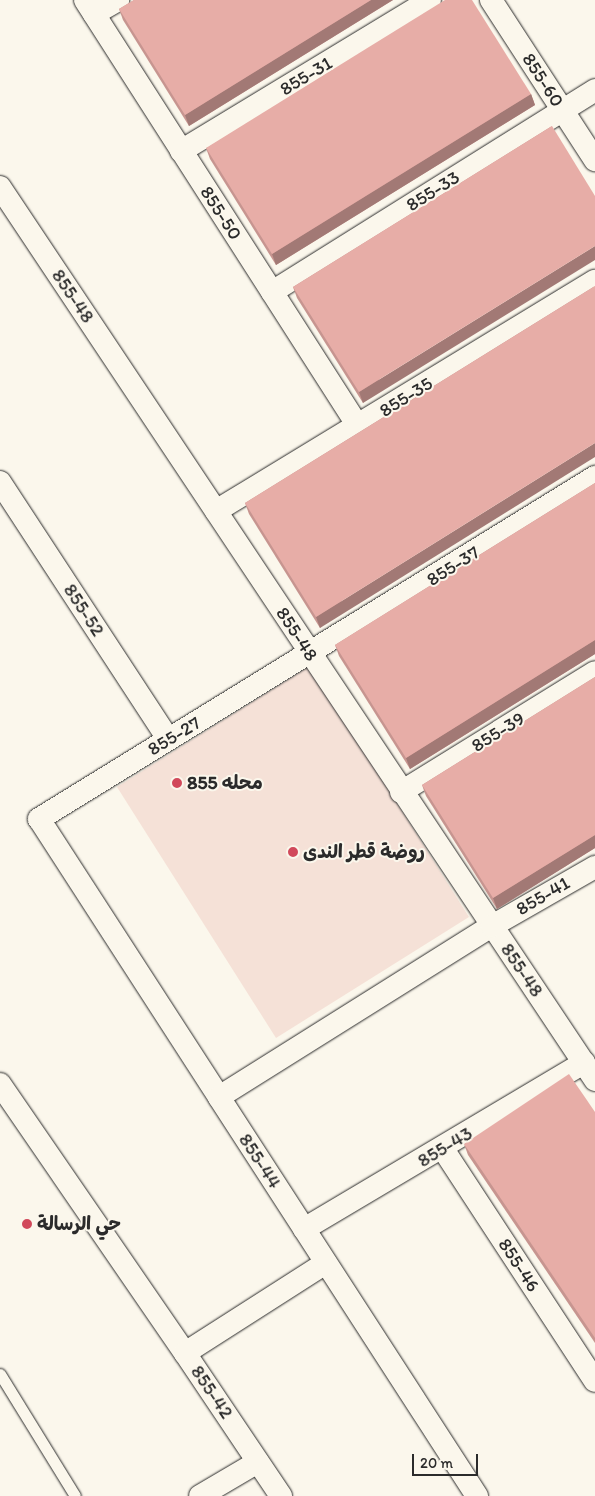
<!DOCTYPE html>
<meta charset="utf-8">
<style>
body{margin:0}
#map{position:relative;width:595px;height:1496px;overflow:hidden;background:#fbf7ec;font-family:Itim,"Playpen Sans Arabic",sans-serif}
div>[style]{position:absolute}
.built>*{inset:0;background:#f5e1d7}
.roads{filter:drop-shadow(0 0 1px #2b2b2b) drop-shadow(0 0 1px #2b2b2b)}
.service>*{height:11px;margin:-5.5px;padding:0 5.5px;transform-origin:5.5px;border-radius:5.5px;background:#fbf7ec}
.minor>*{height:22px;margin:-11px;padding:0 11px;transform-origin:11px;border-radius:11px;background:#fbf7ec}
.wall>*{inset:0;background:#c79590}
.shaded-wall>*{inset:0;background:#a27975}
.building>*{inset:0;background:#e7ada7}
.dots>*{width:14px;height:14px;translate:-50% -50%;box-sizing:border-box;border:2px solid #fbf7ec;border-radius:50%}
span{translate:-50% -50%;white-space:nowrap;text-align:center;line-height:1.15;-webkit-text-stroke:4px #fbf7ec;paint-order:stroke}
.street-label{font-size:19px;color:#2b2b2b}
.poi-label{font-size:19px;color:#2b2b2b;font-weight:700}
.left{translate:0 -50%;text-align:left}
.scale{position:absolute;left:412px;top:1454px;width:66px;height:22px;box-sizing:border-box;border:2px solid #2b2b2b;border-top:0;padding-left:6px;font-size:15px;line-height:18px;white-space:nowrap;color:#2b2b2b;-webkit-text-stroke:4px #fbf7ec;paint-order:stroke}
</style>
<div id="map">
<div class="built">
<div style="clip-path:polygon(310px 666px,469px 917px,276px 1038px,117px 787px)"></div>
</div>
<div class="roads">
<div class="service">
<div style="left:0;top:1374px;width:143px;rotate:58.4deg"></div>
</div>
<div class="minor">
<div style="left:85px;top:0;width:506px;rotate:57.35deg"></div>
<div style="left:491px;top:0;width:191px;rotate:57deg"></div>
<div style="left:94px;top:14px;width:28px;rotate:-30deg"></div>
<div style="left:181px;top:151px;width:291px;rotate:-31.2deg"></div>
<div style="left:0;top:187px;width:1073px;rotate:56.32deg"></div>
<div style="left:272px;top:292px;width:381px;rotate:-32deg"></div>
<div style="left:0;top:482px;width:307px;rotate:56.8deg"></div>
<div style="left:216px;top:511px;width:443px;rotate:-31.3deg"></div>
<div style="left:401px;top:792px;width:228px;rotate:-31.7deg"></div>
<div style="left:0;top:1084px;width:326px;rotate:55.5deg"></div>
<div style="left:219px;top:1097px;width:331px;rotate:-122.9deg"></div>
<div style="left:39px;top:819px;width:653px;rotate:-31.6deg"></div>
<div style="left:443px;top:1149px;width:277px;rotate:56.8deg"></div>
<div style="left:304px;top:1229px;width:326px;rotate:-30.7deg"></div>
<div style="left:200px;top:1496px;width:67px;rotate:-30.4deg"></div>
<div style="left:281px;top:1496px;width:172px;rotate:-123.9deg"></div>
<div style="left:185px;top:1353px;width:167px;rotate:-32.6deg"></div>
<div style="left:477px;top:1496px;width:475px;rotate:-122.9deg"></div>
<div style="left:219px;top:1097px;width:322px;rotate:-32.1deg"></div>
<div style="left:492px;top:926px;width:119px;rotate:-29.8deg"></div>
</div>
</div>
<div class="wall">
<div style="clip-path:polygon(134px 0,393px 0,189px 126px,123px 20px,119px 9px)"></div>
<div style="clip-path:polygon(531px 94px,535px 105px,276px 265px,210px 159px,206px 148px)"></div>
<div style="clip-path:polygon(552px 126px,363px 403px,297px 298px,293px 287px)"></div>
<div style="clip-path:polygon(595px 286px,320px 628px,249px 514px,245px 503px)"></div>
<div style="clip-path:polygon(595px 483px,595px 654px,410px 769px,339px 656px,335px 645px)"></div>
<div style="clip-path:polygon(595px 677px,595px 848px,497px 909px,426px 796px,422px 785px)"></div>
<div style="clip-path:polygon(595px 1112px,595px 1343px,468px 1155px,464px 1144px)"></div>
</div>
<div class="shaded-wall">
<div style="clip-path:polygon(371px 0,393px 0,189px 126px,185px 115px)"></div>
<div style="clip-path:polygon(531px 94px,535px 105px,276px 265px,272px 254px)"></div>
<div style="clip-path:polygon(595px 246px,595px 260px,363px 403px,359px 392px)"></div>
<div style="clip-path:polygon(595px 443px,595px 457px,320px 628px,316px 617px)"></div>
<div style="clip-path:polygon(595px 640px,595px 654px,410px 769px,406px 758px)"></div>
<div style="clip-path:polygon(595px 835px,595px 848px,497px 909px,493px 898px)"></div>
</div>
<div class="building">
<div style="clip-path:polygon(134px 0,371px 0,185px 115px,119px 9px)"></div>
<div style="clip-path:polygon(445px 0,472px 0,531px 94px,272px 254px,206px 148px)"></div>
<div style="clip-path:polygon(552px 126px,595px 196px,595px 246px,359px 392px,293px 287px)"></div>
<div style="clip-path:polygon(595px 286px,595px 443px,316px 617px,245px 503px)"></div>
<div style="clip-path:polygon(595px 483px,595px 640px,406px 758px,335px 645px)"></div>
<div style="clip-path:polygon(595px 677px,595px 835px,493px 898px,422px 785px)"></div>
<div style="clip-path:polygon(569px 1074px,595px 1112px,595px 1338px,464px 1144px)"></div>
</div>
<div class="dots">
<div style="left:177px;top:783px;background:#d1495b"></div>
<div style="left:293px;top:852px;background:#d1495b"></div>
<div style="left:27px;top:1224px;background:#d1495b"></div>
</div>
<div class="street-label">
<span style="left:306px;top:76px;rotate:-31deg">855-31</span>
<span style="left:543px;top:80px;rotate:57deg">855-60</span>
<span style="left:433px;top:191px;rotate:-32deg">855-33</span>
<span style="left:221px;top:213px;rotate:57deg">855-50</span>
<span style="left:73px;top:296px;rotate:56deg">855-48</span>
<span style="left:406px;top:397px;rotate:-32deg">855-35</span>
<span style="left:453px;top:566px;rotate:-32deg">855-37</span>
<span style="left:84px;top:610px;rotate:57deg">855-52</span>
<span style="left:297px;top:634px;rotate:57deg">855-48</span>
<span style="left:498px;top:732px;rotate:-32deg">855-39</span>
<span style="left:174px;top:736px;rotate:-31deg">855-27</span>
<span style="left:543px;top:896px;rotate:-30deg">855-41</span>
<span style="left:522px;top:970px;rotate:56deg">855-48</span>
<span style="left:445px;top:1147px;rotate:-31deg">855-43</span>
<span style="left:260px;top:1161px;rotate:57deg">855-44</span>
<span style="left:519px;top:1265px;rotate:57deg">855-46</span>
<span style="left:212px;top:1392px;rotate:56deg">855-42</span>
</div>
<div class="poi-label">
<span class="left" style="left:187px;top:783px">محله 855</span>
<span class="left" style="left:303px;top:852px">روضة قطر الندى</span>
<span class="left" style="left:37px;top:1224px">حي الرسالة</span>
</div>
<div class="scale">20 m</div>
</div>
